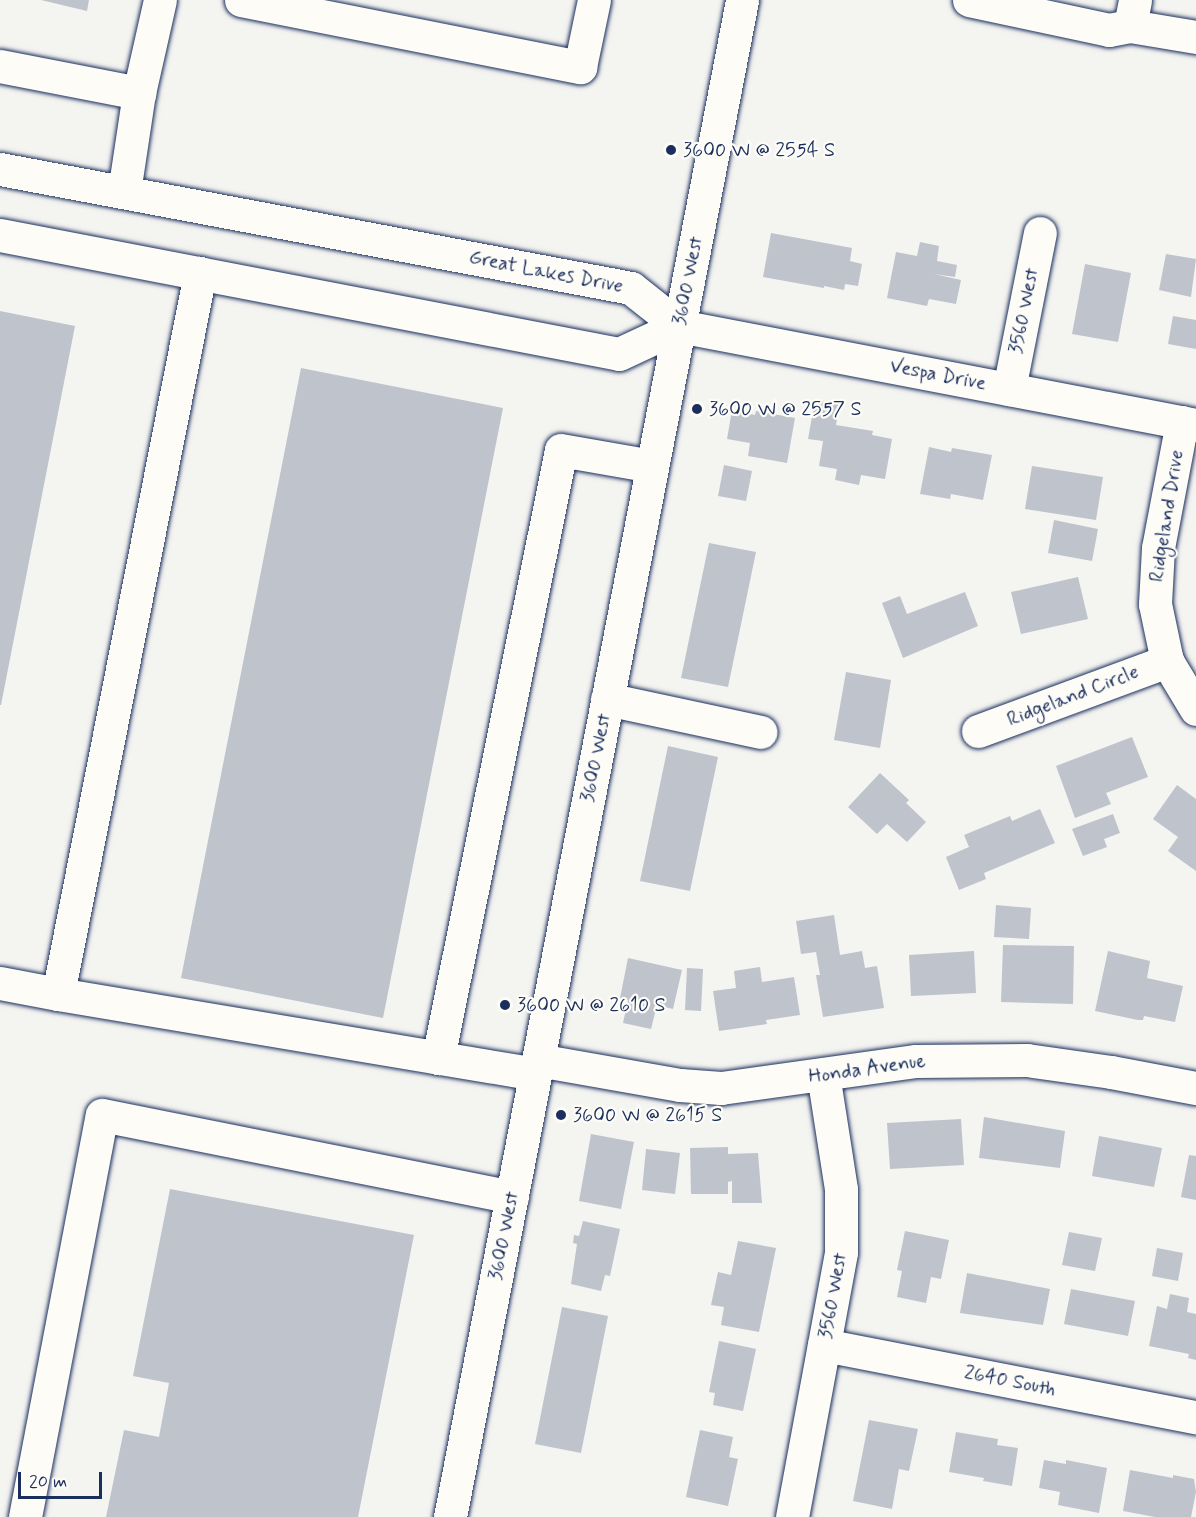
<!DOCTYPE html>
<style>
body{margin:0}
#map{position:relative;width:1196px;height:1517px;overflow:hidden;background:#f4f4f1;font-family:Mynerve,sans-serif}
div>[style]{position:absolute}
.building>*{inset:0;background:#bfc3cc}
.roads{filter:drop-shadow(0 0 2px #1b2f5e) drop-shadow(0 0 2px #1b2f5e)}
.minor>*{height:33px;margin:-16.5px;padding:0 16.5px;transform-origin:16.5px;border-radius:16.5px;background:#fdfcf7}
.dots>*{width:16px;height:16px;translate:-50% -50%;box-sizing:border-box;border:3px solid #fdfcf7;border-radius:50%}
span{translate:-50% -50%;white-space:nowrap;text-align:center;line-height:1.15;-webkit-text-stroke:4.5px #fdfcf7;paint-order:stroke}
.poi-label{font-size:20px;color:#1b2f5e}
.left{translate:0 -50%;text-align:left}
.street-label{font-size:20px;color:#1b2f5e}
.scale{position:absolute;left:18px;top:1472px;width:84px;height:27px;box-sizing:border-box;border:3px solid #1b2f5e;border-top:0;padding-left:8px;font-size:18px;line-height:21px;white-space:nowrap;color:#1b2f5e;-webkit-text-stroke:4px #fdfcf7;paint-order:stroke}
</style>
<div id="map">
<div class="building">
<div style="clip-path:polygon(41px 0,89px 0,87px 11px)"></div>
<div style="clip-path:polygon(771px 233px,852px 248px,850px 261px,862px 264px,858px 286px,845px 284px,844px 290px,824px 286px,824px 288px,763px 277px)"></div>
<div style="clip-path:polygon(920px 242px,939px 246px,937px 261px,957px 265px,955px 277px,934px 274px,961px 280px,956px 304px,929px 299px,927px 306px,887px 298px,896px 252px,917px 256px)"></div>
<div style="clip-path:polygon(1166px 254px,1196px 259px,1191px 297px,1159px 290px)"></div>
<div style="clip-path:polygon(1085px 264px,1131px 273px,1118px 342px,1072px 334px)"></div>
<div style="clip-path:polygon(0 311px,75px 326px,1px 705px,0 705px)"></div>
<div style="clip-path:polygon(1173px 316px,1196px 320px,1196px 349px,1168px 344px)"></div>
<div style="clip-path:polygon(301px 368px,503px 408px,383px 1018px,181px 978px)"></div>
<div style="clip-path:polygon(815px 400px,839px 404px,836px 425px,873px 431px,872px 435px,892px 439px,885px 479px,861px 475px,859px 485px,835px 480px,837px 469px,819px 466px,823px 441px,808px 439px)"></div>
<div style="clip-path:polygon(732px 410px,755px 415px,756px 411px,795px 418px,787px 463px,748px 456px,750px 443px,727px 439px)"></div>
<div style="clip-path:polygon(929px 447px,951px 452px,952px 448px,992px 455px,983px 500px,951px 494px,950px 499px,920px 494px)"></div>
<div style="clip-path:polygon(724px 465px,752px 471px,746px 501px,718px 496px)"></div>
<div style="clip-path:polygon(1032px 466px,1103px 477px,1096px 520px,1025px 509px)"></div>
<div style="clip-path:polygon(1054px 520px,1098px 529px,1092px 561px,1048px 553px)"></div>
<div style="clip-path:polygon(709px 543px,756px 552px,728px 687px,681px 678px)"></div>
<div style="clip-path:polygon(1078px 577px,1088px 619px,1021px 634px,1011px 592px)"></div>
<div style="clip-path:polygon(965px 592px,978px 626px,903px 658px,882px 603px,900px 596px,907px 614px)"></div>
<div style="clip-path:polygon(846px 672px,891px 680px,880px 748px,834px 740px)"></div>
<div style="clip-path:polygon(1132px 737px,1148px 777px,1106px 793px,1111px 804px,1075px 818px,1056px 766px)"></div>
<div style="clip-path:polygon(668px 746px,718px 757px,690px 891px,640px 881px)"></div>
<div style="clip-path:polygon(880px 773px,909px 800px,906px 803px,926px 822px,907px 842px,887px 824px,877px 834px,848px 807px)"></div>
<div style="clip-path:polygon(1177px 785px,1196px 799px,1196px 871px,1168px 851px,1178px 837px,1153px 819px)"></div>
<div style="clip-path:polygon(1040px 809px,1055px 843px,984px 873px,986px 879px,959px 890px,946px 857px,969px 847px,964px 835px,1010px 816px,1012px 821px)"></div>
<div style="clip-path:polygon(1113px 814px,1120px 833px,1104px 839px,1107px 847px,1083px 856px,1072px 829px)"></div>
<div style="clip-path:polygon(996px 905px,1031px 908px,1029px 939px,994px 937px)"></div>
<div style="clip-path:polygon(834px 915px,840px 955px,862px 951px,865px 968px,877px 966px,884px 1008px,823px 1017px,816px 975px,820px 975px,816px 952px,801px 954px,796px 921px)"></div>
<div style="clip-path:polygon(1003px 945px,1074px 946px,1073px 1004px,1001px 1002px)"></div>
<div style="clip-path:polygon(974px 951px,976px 993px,911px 996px,909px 955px)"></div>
<div style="clip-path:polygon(1108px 951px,1150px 961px,1147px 978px,1183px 986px,1175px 1022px,1144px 1016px,1143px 1020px,1138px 1020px,1095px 1011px)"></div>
<div style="clip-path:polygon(628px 958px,682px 970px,673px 1009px,657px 1005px,651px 1029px,623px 1023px,628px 1000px,620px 998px)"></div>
<div style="clip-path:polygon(760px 967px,762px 982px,794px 977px,800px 1015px,766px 1020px,767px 1024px,719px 1031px,713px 991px,736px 988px,734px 971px)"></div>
<div style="clip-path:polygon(687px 968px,703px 969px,701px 1011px,685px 1010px)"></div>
<div style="clip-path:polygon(984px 1117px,1065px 1131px,1060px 1168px,979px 1158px)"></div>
<div style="clip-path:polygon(961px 1119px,964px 1165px,890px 1169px,887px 1123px)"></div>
<div style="clip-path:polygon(591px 1134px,634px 1142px,621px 1209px,579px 1201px)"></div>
<div style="clip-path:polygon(1099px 1136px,1162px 1148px,1154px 1187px,1092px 1176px)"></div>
<div style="clip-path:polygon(728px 1147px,728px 1154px,758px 1153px,762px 1203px,732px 1203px,732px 1181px,728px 1182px,728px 1194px,691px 1194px,690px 1148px)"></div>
<div style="clip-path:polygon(646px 1149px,680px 1153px,675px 1194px,642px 1190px)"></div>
<div style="clip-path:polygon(1189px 1155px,1196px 1156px,1196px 1200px,1181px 1197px)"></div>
<div style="clip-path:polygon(170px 1189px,414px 1235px,358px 1517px,106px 1517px,124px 1430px,159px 1437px,169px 1383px,133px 1376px)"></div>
<div style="clip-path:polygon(583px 1221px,620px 1229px,610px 1276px,605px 1275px,601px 1291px,571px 1284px,577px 1244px,573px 1243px,574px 1235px,579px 1236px)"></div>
<div style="clip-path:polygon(905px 1231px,949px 1240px,941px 1279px,931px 1277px,926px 1303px,897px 1297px,902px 1271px,897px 1270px)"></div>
<div style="clip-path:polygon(1069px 1232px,1102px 1238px,1095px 1271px,1062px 1265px)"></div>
<div style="clip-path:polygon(738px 1241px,776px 1248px,759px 1332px,721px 1325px,724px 1307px,711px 1305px,718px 1272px,731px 1275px)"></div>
<div style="clip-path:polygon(1157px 1248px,1183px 1253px,1178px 1281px,1152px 1276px)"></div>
<div style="clip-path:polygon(967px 1273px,1050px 1289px,1043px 1325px,960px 1313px)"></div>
<div style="clip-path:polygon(1071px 1289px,1135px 1301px,1128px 1336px,1064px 1324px)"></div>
<div style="clip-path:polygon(1170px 1294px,1189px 1298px,1187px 1312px,1196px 1314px,1196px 1360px,1188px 1358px,1189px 1354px,1149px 1346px,1157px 1306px,1167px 1309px)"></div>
<div style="clip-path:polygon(562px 1307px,608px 1316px,581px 1453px,535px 1444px)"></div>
<div style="clip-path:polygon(719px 1341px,756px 1349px,743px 1411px,713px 1405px,715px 1393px,709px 1392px)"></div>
<div style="clip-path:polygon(869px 1420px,918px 1429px,909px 1471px,899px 1469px,892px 1509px,853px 1501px)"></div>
<div style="clip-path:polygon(700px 1430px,733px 1437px,729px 1457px,738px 1459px,728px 1506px,686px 1497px)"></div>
<div style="clip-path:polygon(956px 1432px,998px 1439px,997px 1445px,1018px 1448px,1012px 1486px,983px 1481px,984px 1478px,949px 1472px)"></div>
<div style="clip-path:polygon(1044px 1460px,1066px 1464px,1066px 1460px,1107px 1468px,1099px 1513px,1058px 1505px,1060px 1492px,1039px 1488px)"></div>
<div style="clip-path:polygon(1130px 1470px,1173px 1478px,1173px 1475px,1194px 1479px,1196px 1492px,1191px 1517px,1155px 1517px,1123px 1511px)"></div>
</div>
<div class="roads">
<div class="minor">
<div style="left:241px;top:0;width:346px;rotate:11.2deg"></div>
<div style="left:580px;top:67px;width:68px;rotate:-78.2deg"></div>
<div style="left:969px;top:0;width:143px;rotate:12.1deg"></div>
<div style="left:1109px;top:30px;width:21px;rotate:-11deg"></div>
<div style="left:1130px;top:26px;width:26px;rotate:-79deg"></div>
<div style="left:1130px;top:26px;width:67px;rotate:9.5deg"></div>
<div style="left:0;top:66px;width:142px;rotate:11deg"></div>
<div style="left:0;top:169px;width:642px;rotate:10.68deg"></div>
<div style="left:631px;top:288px;width:61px;rotate:38.4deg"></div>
<div style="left:679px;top:326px;width:526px;rotate:10.84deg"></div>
<div style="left:124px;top:192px;width:100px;rotate:-81.4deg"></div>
<div style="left:139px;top:93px;width:95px;rotate:-77.3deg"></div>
<div style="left:0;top:235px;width:630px;rotate:10.88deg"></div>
<div style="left:619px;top:354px;width:66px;rotate:-25deg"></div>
<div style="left:200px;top:273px;width:735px;rotate:101.14deg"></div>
<div style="left:58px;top:994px;width:484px;rotate:9.5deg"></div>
<div style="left:1009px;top:389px;width:159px;rotate:-78.8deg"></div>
<div style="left:1182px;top:422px;width:128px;rotate:100.8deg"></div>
<div style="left:1158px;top:548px;width:56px;rotate:93.1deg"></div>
<div style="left:1155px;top:604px;width:58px;rotate:78.1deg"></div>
<div style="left:1167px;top:661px;width:56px;rotate:58.9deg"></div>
<div style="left:607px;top:699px;width:157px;rotate:12.1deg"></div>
<div style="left:978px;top:731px;width:202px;rotate:-20.3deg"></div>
<div style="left:0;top:983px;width:59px;rotate:10.7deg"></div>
<div style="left:438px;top:1058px;width:620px;rotate:-78.56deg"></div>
<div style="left:561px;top:450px;width:92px;rotate:10deg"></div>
<div style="left:538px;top:1060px;width:144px;rotate:10deg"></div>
<div style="left:680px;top:1085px;width:41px;rotate:4.2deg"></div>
<div style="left:721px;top:1088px;width:197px;rotate:-7.9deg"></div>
<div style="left:916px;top:1061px;width:111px;rotate:-0.5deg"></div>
<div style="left:1027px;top:1060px;width:85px;rotate:8.1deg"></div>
<div style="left:1111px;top:1072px;width:86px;rotate:10.7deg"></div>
<div style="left:824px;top:1345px;width:379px;rotate:11deg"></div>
<div style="left:25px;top:1517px;width:409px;rotate:-79.2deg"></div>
<div style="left:102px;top:1115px;width:418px;rotate:11.3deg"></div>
<div style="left:450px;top:1517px;width:1545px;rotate:-79.1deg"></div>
<div style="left:792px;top:1517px;width:269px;rotate:-79.5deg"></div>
<div style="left:841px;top:1252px;width:63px;rotate:-90deg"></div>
<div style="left:841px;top:1189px;width:116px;rotate:-98.9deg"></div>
</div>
</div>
<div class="dots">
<div style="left:671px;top:150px;background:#1b2f5e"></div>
<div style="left:697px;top:409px;background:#1b2f5e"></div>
<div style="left:505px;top:1005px;background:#1b2f5e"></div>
<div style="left:561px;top:1115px;background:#1b2f5e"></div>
</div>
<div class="poi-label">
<span class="left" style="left:683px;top:150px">3600 W @ 2554 S</span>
<span class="left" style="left:709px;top:409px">3600 W @ 2557 S</span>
<span class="left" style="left:517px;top:1005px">3600 W @ 2610 S</span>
<span class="left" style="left:573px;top:1115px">3600 W @ 2615 S</span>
</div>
<div class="street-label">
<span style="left:546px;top:272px;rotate:11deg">Great Lakes Drive</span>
<span style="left:688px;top:281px;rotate:-79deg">3600 West</span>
<span style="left:1024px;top:311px;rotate:-79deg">3560 West</span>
<span style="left:938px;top:375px;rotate:11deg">Vespa Drive</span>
<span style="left:1167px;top:516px;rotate:-81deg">Ridgeland Drive</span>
<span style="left:1073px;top:696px;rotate:-21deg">Ridgeland Circle</span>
<span style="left:596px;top:758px;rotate:-79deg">3600 West</span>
<span style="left:867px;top:1069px;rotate:-8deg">Honda Avenue</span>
<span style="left:504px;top:1236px;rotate:-79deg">3600 West</span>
<span style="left:833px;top:1296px;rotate:-80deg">3560 West</span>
<span style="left:1010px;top:1381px;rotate:11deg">2640 South</span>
</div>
<div class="scale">20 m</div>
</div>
